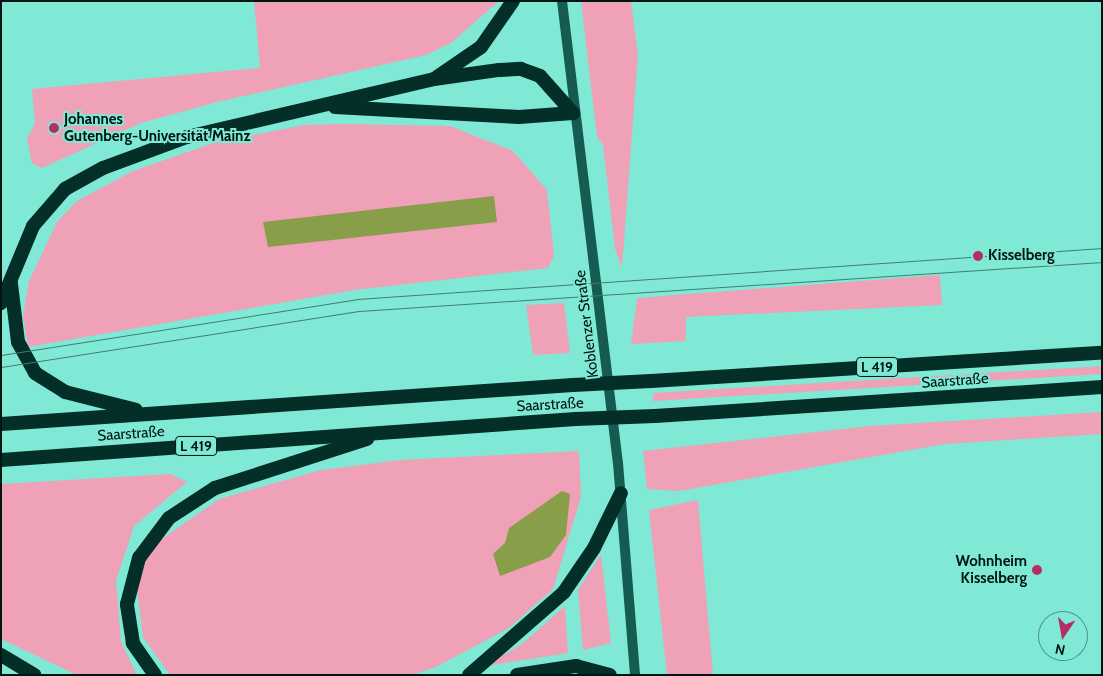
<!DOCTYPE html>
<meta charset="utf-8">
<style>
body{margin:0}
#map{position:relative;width:1103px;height:676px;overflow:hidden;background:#80e9d6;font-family:Cabin,sans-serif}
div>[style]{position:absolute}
.green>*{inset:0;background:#eea1b7}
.water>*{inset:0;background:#899e49}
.secondary>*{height:10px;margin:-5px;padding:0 5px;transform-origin:5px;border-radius:5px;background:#155b51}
.trunk>*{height:14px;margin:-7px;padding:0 7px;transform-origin:7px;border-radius:7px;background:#042e28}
.tram>*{height:1px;margin:-0.5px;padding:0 0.5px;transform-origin:0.5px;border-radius:0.5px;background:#3f7d71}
.trunk-bridge>*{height:14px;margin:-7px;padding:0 7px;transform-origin:7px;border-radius:7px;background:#042e28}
.dots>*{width:14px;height:14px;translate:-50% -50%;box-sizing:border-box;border:2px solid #80e9d6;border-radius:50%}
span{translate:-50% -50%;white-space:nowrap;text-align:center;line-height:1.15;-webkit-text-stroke:4px #80e9d6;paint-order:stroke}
.shield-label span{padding:1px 4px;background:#80e9d6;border:1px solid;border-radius:4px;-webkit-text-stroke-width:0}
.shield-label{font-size:14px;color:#011511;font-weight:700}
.poi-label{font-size:15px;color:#011511;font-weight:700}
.left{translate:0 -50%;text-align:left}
.right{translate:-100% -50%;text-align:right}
.street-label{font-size:15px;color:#011511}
.frame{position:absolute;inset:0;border:2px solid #011511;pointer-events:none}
.north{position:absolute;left:1038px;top:611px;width:50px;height:50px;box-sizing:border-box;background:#80e9d6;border:1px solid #4d9487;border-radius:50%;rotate:192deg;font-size:14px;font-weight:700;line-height:20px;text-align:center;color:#011511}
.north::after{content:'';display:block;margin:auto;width:18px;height:22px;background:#b72c65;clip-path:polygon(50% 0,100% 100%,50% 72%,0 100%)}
</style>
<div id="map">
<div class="green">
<div style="clip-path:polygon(254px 1px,499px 1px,451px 43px,426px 55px,217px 102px,141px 123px,42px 168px,32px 163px,27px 139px,35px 123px,32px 89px,260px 68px)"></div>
<div style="clip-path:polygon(581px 1px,631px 1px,638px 54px,622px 268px,615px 249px,603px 145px,597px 137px)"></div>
<div style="clip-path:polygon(343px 124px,450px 126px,513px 151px,547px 190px,554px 256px,548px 268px,355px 290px,28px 347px,23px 316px,29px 281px,57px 222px,77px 201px,133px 171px,213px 143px,304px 125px)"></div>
<div style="clip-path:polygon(940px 275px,942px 305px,686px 317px,686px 341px,631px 344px,637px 298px)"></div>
<div style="clip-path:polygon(564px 303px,570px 353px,533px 355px,526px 305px)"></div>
<div style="clip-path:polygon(1102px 366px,1102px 374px,653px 401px,653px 393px)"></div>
<div style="clip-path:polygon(1102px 412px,1102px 434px,945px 444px,679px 491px,647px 489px,643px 451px,870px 426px)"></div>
<div style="clip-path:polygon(579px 451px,581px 497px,553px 589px,509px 628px,436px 667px,411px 675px,170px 675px,143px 637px,137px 589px,144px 562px,159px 541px,219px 499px,321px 470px,400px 460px)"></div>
<div style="clip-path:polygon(170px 474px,187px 482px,134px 526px,116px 581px,121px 642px,137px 675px,77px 675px,1px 639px,1px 484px)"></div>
<div style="clip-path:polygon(698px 500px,713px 675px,667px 675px,649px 510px)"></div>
<div style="clip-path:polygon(601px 554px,611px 643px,583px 650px,578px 590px)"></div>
<div style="clip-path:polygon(565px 606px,568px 653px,493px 665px,492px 662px,522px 644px)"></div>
</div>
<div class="water">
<div style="clip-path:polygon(494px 196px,497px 222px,268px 247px,263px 222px)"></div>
<div style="clip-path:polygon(562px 491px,570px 494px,566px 535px,550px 557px,500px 576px,493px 554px,505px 543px,509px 528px)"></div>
</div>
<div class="secondary">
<div style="left:562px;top:1px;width:465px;rotate:83.1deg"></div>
<div style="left:618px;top:463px;width:213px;rotate:85.4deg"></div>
</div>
<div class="trunk">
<div style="left:437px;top:77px;width:53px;rotate:-34.3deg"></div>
<div style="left:481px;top:47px;width:56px;rotate:-55.2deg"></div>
<div style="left:335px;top:107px;width:184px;rotate:3.1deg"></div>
<div style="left:519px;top:117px;width:54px;rotate:-4.2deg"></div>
<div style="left:11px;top:284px;width:58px;rotate:83.1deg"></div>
<div style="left:18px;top:342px;width:35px;rotate:61deg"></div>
<div style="left:35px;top:373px;width:36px;rotate:32deg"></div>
<div style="left:65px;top:392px;width:73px;rotate:14.2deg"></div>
<div style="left:1px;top:303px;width:83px;rotate:-67.4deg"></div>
<div style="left:33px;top:226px;width:49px;rotate:-49.1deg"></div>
<div style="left:65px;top:189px;width:43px;rotate:-28.9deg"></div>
<div style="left:103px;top:168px;width:90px;rotate:-20.3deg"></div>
<div style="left:187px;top:137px;width:254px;rotate:-13.2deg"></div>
<div style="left:434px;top:79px;width:66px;rotate:-7.9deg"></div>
<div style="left:499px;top:70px;width:22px;rotate:-3deg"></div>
<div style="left:521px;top:69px;width:20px;rotate:20deg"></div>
<div style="left:540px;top:76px;width:50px;rotate:48.3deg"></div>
<div style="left:651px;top:381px;width:452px;rotate:-3.6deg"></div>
<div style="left:655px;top:416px;width:448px;rotate:-3.7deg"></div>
<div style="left:1px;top:424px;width:573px;rotate:-3.9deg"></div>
<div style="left:1px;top:460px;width:576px;rotate:-4.08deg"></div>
<div style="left:1px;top:655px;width:39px;rotate:31deg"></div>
<div style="left:155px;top:675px;width:39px;rotate:-125deg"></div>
<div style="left:133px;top:643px;width:39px;rotate:-99deg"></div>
<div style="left:127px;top:604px;width:48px;rotate:-75.4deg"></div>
<div style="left:139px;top:558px;width:50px;rotate:-53.1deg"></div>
<div style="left:169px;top:518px;width:55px;rotate:-33.1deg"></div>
<div style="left:215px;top:488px;width:160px;rotate:-17.9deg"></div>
<div style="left:469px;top:675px;width:126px;rotate:-41.1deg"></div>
<div style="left:564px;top:592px;width:53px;rotate:-55.7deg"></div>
<div style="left:594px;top:548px;width:61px;rotate:-63.9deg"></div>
<div style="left:517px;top:675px;width:60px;rotate:-8.7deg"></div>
<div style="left:576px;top:666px;width:35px;rotate:15deg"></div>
</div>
<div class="tram">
<div style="left:1px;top:355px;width:360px;rotate:-8.9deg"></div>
<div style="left:357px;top:299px;width:747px;rotate:-3.92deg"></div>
<div style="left:1px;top:367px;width:362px;rotate:-8.9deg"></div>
<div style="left:359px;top:311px;width:745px;rotate:-3.77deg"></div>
</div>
<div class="trunk-bridge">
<div style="left:573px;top:385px;width:78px;rotate:-2.9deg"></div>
<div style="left:576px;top:419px;width:79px;rotate:-2.2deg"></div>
</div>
<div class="dots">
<div style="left:54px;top:128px;background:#b72c65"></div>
<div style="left:978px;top:256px;background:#b72c65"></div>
<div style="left:1037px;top:570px;background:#b72c65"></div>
</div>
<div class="shield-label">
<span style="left:877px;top:367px">L 419</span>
<span style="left:196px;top:446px">L 419</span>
</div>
<div class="poi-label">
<span class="left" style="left:64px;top:128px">Johannes<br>Gutenberg-Universität Mainz</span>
<span class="left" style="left:988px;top:256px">Kisselberg</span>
<span class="right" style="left:1027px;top:570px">Wohnheim<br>Kisselberg</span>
</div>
<div class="street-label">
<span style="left:587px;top:324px;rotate:-97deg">Koblenzer Straße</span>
<span style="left:955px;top:381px;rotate:-4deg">Saarstraße</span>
<span style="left:550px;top:405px;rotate:-3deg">Saarstraße</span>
<span style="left:131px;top:434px;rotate:-4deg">Saarstraße</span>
</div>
<div class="frame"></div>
<div class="north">N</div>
</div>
